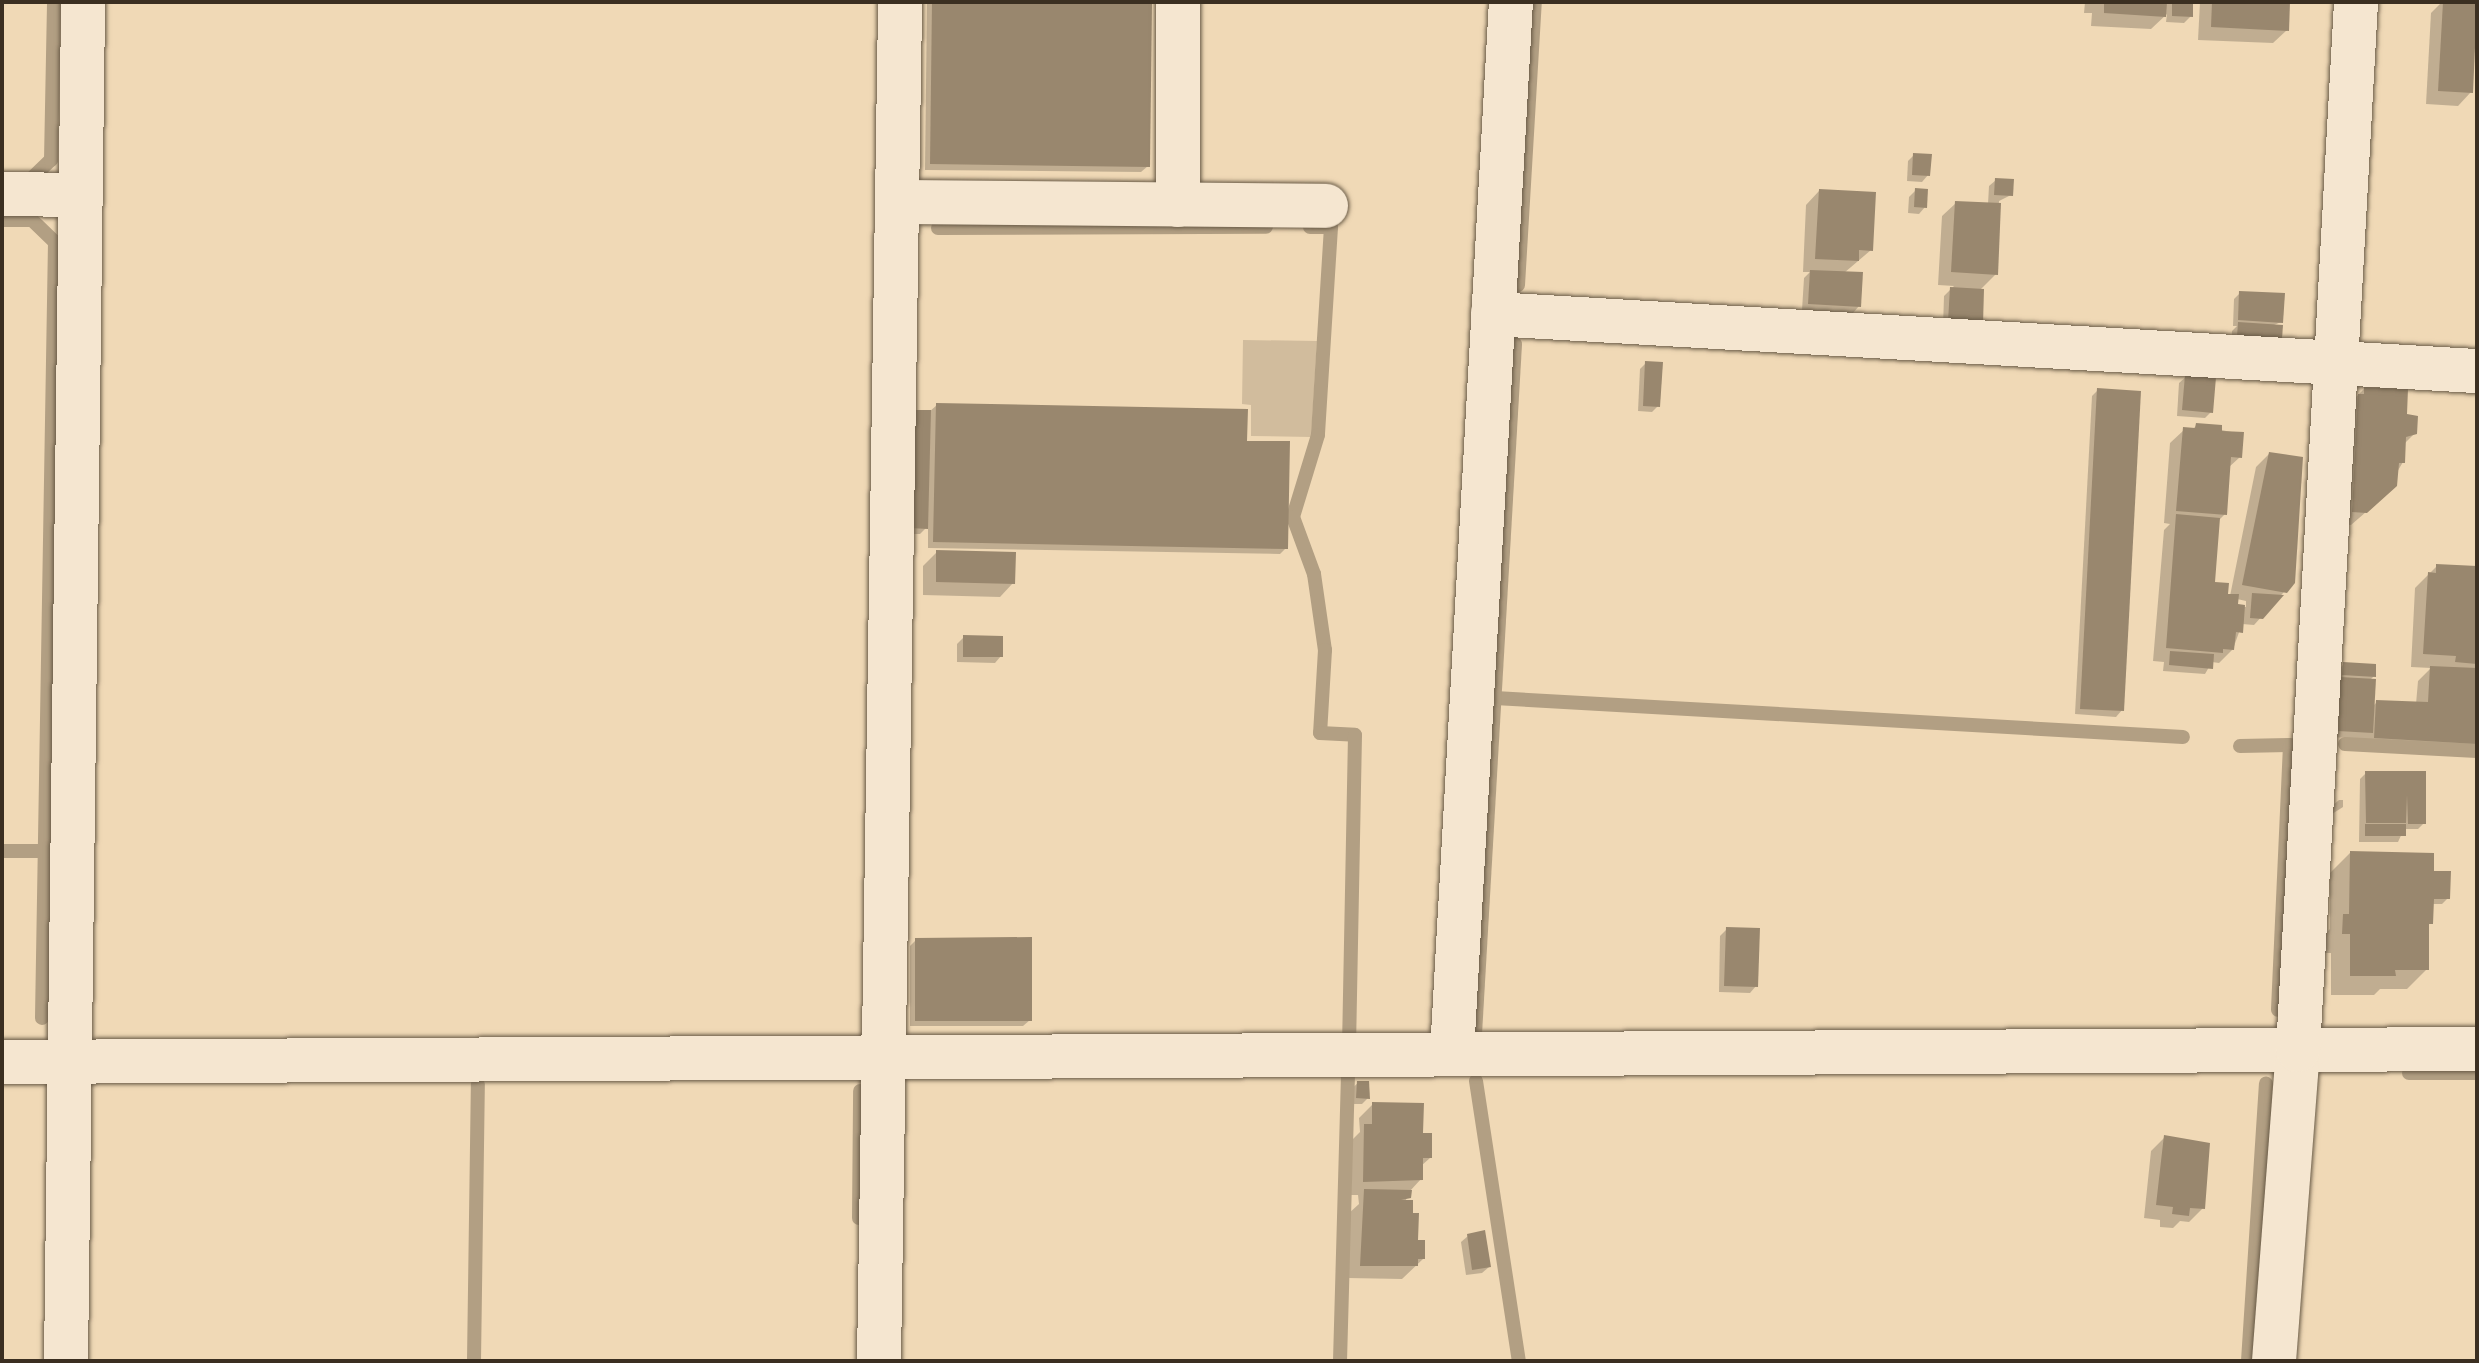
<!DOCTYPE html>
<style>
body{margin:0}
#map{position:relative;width:2479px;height:1363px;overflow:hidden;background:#f0d9b6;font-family:"Libre Bodoni",serif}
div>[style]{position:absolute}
.green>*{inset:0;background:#d1bc9d}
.shadow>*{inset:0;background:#0003}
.stream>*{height:14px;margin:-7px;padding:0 7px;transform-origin:7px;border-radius:7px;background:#b29f83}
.building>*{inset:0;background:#99876e}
.roads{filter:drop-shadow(0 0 2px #685a46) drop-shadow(0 0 2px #685a46)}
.minor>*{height:44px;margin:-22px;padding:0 22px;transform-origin:22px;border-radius:22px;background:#f5e6d0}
span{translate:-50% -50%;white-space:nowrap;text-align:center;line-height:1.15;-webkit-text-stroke:8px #f5e6d0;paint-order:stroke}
.frame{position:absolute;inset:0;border:4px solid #3b2f21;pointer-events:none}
</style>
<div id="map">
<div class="green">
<div style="clip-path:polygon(1243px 340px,1317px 341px,1311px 437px,1251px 436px,1251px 405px,1242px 404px)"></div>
</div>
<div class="shadow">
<div style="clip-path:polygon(927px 2px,1150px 2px,1148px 166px,1141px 172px,925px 170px)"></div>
<div style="clip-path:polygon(2082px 2px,2191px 2px,2191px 16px,2184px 23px,2166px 22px,2167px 14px,2151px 29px,2091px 26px,2092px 13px,2084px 13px,2085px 2px)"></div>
<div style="clip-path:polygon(2200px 2px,2288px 2px,2287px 30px,2273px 43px,2198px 40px)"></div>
<div style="clip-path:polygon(2442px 2px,2476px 2px,2471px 92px,2458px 106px,2426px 104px,2431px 13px)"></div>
<div style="clip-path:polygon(1914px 155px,1928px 175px,1922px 182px,1907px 181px,1908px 161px)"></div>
<div style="clip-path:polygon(1996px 180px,2011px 195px,1999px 201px,1996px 274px,1943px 327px,1944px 296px,1954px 286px,1938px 285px,1942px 216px,1956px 203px,1988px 204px,1989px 186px)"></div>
<div style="clip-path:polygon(1916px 190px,1925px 207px,1919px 214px,1908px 213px,1909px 197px)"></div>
<div style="clip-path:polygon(1819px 191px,1871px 250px,1844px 273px,1859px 306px,1853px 313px,1802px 310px,1804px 278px,1810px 272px,1803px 272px,1806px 205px)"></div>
<div style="clip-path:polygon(2240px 293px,2281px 322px,2232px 343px,2232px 331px,2237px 326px,2233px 326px,2234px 299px)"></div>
<div style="clip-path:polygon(1646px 363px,1658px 406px,1652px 412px,1638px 411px,1640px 369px)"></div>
<div style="clip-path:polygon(2186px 377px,2211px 412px,2205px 418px,2177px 416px,2179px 383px)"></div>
<div style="clip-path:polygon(2364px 389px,2405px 415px,2415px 433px,2404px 444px,2403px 462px,2381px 499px,2351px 525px,2339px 525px,2351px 402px)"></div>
<div style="clip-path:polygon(2098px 390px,2122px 710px,2116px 717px,2075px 714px,2092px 396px)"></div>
<div style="clip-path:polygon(937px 405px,1245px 442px,1286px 548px,1280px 554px,928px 548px,928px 526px,920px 534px,905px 534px,929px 412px)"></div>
<div style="clip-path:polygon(evenodd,2197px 425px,2241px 434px,2240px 457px,2228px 468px,2225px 514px,2218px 521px,2213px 584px,2230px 596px,2256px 467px,2269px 454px,2293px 582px,2254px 625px,2242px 624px,2233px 649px,2219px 663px,2212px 662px,2205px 674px,2163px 671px,2164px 662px,2153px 661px,2164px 530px,2170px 524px,2164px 523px,2170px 443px,2184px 430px,2192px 430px,2197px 425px,2237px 599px,2246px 601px,2246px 607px,2236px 606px,2237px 599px)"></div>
<div style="clip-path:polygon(937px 552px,1013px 583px,1000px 597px,923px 595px,923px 566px)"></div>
<div style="clip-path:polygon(2437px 566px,2477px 568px,2477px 751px,2471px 757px,2361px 751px,2362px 739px,2332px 737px,2338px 670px,2344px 664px,2374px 676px,2369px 681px,2372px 707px,2377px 702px,2416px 704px,2418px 681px,2431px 668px,2411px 667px,2415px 588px)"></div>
<div style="clip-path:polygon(964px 637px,1001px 656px,995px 663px,957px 662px,957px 644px)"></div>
<div style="clip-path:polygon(2366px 773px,2424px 773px,2424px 823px,2418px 829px,2404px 829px,2398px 842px,2359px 842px,2360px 779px)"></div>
<div style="clip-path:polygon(2339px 800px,2343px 800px,2343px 807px,2332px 814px,2332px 806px)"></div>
<div style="clip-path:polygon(2350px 853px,2431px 877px,2448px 898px,2442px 904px,2430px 904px,2427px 969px,2407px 989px,2380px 989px,2374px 995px,2331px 995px,2331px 953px,2323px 953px,2323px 936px,2330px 929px,2330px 873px)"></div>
<div style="clip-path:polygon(1727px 929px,1756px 986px,1750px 993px,1719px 992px,1720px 936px)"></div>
<div style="clip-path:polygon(916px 940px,1030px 1020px,1023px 1026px,910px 1026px,910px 946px)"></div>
<div style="clip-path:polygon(1358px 1083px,1368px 1098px,1362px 1104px,1351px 1104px,1351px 1089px)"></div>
<div style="clip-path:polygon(1373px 1104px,1421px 1135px,1430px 1158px,1421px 1166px,1421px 1179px,1410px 1191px,1405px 1202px,1423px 1259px,1402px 1279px,1348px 1278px,1348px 1214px,1359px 1204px,1358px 1195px,1351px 1195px,1352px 1140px,1360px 1132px,1359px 1118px)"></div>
<div style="clip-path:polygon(2165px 1137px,2203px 1208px,2189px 1222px,2180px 1221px,2173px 1228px,2160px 1227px,2160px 1220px,2144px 1218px,2151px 1151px)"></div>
<div style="clip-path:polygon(1468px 1236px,1489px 1267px,1482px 1273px,1466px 1275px,1461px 1242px)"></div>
</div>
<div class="stream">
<div style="left:31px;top:179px;width:28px;rotate:-44deg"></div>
<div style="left:51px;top:160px;width:158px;rotate:-88.9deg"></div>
<div style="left:2px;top:220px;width:30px"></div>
<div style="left:32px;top:220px;width:32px;rotate:44deg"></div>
<div style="left:55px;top:242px;width:776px;rotate:90.96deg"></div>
<div style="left:1310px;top:227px;width:21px"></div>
<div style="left:1331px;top:227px;width:208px;rotate:93.6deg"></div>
<div style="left:1318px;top:435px;width:86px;rotate:107deg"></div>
<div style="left:1293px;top:517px;width:61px;rotate:69.8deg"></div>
<div style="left:1314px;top:574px;width:77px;rotate:81.8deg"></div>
<div style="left:1325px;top:650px;width:83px;rotate:93.4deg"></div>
<div style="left:1320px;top:733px;width:35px;rotate:3deg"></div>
<div style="left:1355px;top:735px;width:300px;rotate:91.1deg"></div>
<div style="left:938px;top:228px;width:328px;rotate:-0.2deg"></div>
<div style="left:1518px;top:285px;width:284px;rotate:-86.6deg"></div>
<div style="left:1495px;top:698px;width:689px;rotate:3.24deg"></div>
<div style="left:2345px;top:744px;width:132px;rotate:3deg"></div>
<div style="left:2240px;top:746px;width:50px;rotate:-1.1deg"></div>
<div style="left:2290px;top:745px;width:265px;rotate:92.6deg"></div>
<div style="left:2px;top:851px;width:44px"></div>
<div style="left:1475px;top:1034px;width:691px;rotate:-86.68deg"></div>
<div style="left:2409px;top:1073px;width:68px"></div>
<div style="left:1476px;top:1081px;width:283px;rotate:81.3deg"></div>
<div style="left:859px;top:1218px;width:127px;rotate:-89.5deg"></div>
<div style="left:474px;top:1361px;width:277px;rotate:-89.2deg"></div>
<div style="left:1340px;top:1361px;width:287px;rotate:-88.4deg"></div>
<div style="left:2248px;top:1361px;width:278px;rotate:-86.3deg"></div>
</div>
<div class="building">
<div style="clip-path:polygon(932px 2px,1152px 2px,1150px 167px,930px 164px)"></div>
<div style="clip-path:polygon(2104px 2px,2167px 2px,2166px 17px,2104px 13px)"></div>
<div style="clip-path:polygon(2172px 2px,2193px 2px,2193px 17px,2172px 16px)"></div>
<div style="clip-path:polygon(2212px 2px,2290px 2px,2289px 31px,2211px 27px)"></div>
<div style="clip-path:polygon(2443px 2px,2477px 2px,2473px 93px,2438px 91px)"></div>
<div style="clip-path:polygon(1913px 153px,1932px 154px,1930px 176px,1912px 175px)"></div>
<div style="clip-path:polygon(1995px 178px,2014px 179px,2013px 196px,1994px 195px)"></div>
<div style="clip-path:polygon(1915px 188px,1928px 189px,1927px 208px,1914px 207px)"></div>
<div style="clip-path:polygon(1819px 189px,1876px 192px,1873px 251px,1859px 250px,1859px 261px,1815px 259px)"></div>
<div style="clip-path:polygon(1955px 201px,2001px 203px,1998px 275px,1951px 272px)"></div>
<div style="clip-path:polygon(1810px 270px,1863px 272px,1861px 307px,1808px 304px)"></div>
<div style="clip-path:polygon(1950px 287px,1984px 289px,1983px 324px,1948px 322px)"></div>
<div style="clip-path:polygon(2239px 291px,2285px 293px,2283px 323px,2238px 320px)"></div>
<div style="clip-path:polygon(2238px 322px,2283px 325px,2282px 339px,2237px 337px)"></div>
<div style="clip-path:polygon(1645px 361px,1663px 362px,1660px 407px,1643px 406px)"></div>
<div style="clip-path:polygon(2185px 375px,2216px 377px,2213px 413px,2182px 410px)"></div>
<div style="clip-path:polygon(2364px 387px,2408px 389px,2407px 414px,2418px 416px,2417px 434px,2406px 437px,2405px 463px,2399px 463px,2397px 486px,2367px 513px,2352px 512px,2358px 394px,2364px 394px)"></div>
<div style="clip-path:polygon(2097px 388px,2141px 391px,2124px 711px,2080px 709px)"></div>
<div style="clip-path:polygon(936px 403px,1248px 409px,1247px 441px,1290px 441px,1288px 549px,933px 542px)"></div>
<div style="clip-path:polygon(912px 410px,931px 410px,928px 529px,910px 528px)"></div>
<div style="clip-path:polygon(2196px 423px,2222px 425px,2222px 431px,2244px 432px,2242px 458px,2231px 457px,2227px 515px,2176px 511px,2183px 427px,2195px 428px)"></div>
<div style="clip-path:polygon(2269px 452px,2303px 457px,2295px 583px,2287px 593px,2242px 585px)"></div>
<div style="clip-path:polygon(2176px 514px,2220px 518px,2215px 582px,2229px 583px,2228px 594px,2239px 594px,2238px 604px,2245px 605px,2243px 633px,2236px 632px,2234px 650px,2223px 649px,2223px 653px,2166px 648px)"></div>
<div style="clip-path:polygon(936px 550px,1016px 552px,1015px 584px,936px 582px)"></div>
<div style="clip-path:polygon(2436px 564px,2477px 566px,2477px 664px,2455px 662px,2456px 656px,2423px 654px,2428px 572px,2436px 573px)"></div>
<div style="clip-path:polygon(2252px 593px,2284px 595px,2263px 619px,2250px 618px)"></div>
<div style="clip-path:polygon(963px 635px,1003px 636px,1003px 657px,963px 657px)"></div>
<div style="clip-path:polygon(2170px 651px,2214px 654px,2213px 669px,2169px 665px)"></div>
<div style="clip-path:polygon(2343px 662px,2376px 664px,2376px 677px,2342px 675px)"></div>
<div style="clip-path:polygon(2430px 666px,2477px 668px,2477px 744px,2374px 738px,2376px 700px,2428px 702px)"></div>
<div style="clip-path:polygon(2340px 677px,2376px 679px,2373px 733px,2338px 731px)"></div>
<div style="clip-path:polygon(2365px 771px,2426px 771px,2426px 824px,2408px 824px,2407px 795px,2406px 823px,2366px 823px)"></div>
<div style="clip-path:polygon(2365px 824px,2406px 824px,2406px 836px,2365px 836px)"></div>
<div style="clip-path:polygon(2350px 851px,2434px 853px,2434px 871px,2451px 871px,2450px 899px,2434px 899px,2433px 924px,2429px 924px,2429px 970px,2395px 970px,2396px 976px,2350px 976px,2350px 934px,2342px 934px,2343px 914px,2349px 914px)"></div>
<div style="clip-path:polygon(1726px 927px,1760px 928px,1758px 987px,1724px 986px)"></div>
<div style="clip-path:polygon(1032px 937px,1032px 1021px,915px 1021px,915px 938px)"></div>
<div style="clip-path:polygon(1357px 1081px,1369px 1081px,1370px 1099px,1356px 1098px)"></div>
<div style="clip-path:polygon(1372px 1102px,1424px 1103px,1423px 1133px,1432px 1133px,1432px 1158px,1423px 1158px,1423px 1180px,1363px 1182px,1364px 1124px,1372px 1124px)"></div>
<div style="clip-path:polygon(2164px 1135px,2210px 1143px,2205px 1209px,2190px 1208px,2189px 1216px,2172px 1214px,2173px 1207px,2156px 1205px)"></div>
<div style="clip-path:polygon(1364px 1189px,1412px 1190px,1411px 1198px,1401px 1200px,1413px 1200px,1413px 1213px,1419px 1213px,1418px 1240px,1425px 1240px,1425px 1259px,1418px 1259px,1418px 1266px,1360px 1266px)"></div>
<div style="clip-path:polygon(1485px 1230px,1491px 1267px,1472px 1270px,1467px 1234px)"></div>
</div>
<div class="roads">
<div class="minor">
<div style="left:2px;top:194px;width:78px;rotate:0.7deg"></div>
<div style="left:899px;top:202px;width:427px;rotate:0.5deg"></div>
<div style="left:1178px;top:205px;width:203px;rotate:-90deg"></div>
<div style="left:1493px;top:314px;width:986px;rotate:3.32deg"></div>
<div style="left:1452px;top:1053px;width:1053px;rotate:-86.79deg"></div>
<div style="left:2px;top:1062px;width:2475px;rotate:-0.3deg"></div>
<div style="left:66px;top:1361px;width:1359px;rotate:-89.28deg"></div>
<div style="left:879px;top:1361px;width:1359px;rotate:-89.11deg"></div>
<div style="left:2274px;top:1361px;width:312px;rotate:-85.6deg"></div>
<div style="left:2298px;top:1050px;width:1050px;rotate:-86.83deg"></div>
</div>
</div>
<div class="frame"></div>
</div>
